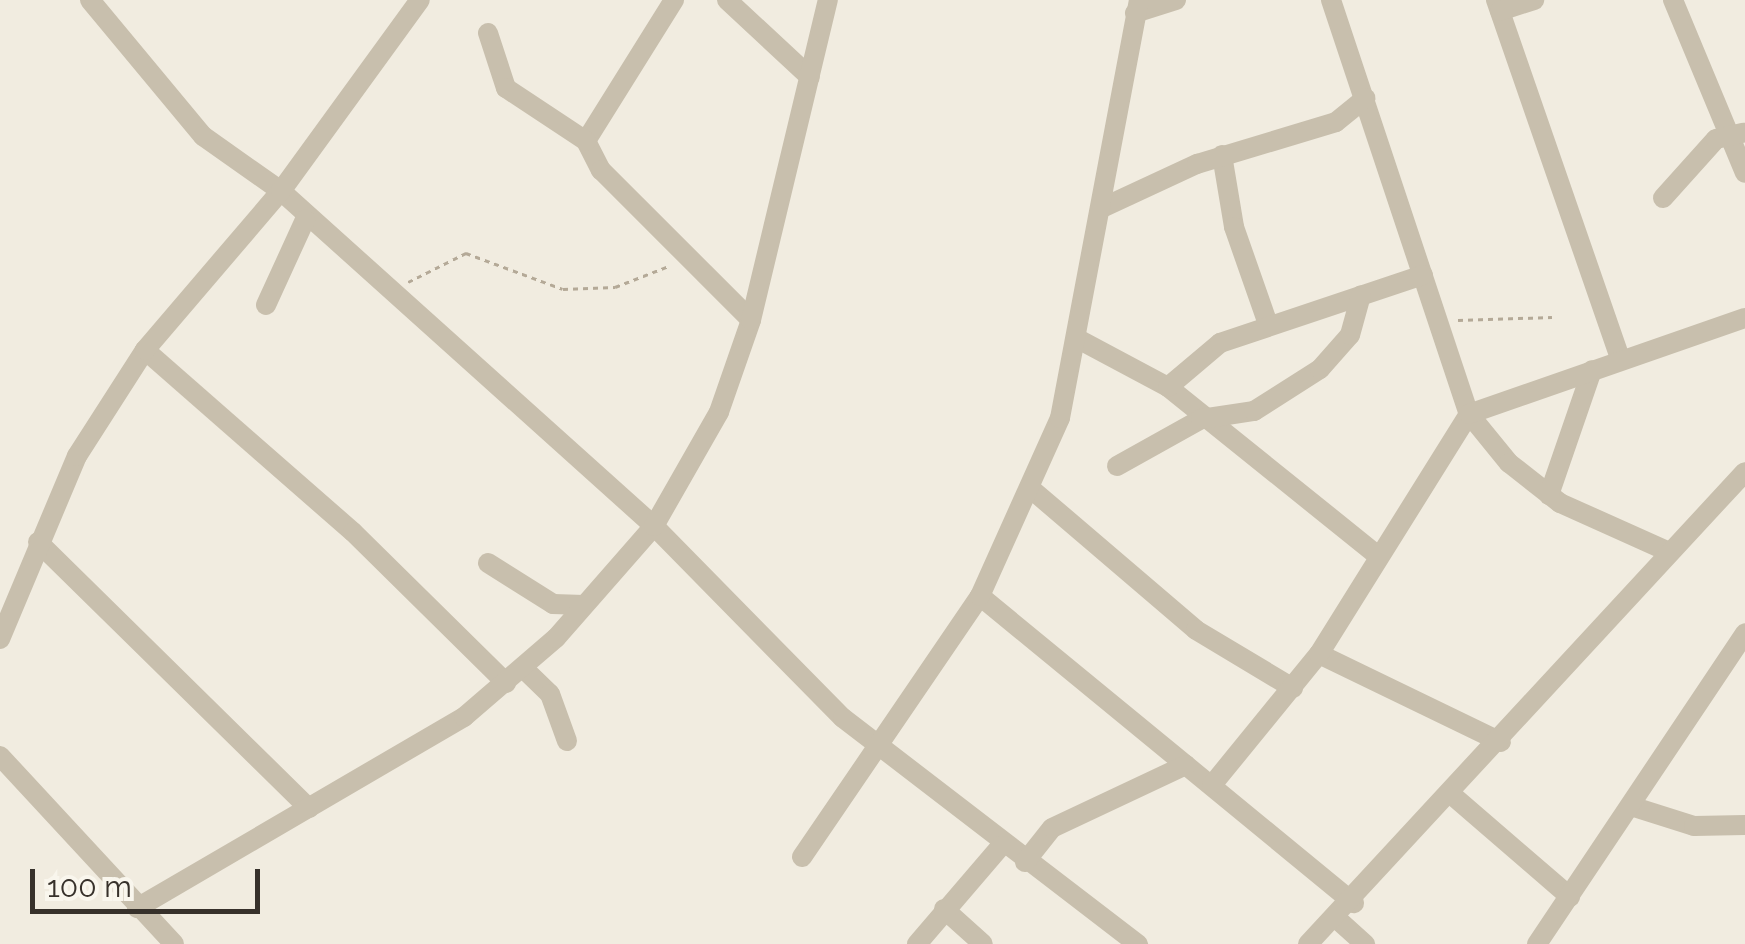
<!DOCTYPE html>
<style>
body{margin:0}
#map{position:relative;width:1745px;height:944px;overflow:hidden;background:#f1ece0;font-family:Raleway,sans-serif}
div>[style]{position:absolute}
.path>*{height:2.5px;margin-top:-1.25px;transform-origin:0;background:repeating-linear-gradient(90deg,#b4a997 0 5px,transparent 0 10px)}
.minor>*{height:20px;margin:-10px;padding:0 10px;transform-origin:10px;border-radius:10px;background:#c8bfad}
span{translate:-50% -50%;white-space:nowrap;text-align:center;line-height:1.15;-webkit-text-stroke:8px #f9f6ed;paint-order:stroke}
.scale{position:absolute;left:30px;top:869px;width:230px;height:45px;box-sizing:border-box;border:5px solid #37312b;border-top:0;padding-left:12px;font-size:30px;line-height:35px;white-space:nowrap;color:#37312b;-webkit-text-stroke:8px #f9f6ed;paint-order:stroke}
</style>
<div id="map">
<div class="path">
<div style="left:408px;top:282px;width:65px;rotate:-26.6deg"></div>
<div style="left:466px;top:253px;width:103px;rotate:20.4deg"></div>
<div style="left:563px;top:289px;width:52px;rotate:-2.2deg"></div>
<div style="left:615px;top:287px;width:58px;rotate:-21.3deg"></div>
<div style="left:1458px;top:320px;width:94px;rotate:-1.8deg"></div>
</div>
<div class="minor">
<div style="left:90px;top:0;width:177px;rotate:50.3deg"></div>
<div style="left:203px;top:136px;width:95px;rotate:35.2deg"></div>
<div style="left:281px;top:191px;width:501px;rotate:41.93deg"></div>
<div style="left:654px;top:526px;width:269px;rotate:45.5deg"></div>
<div style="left:843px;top:718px;width:372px;rotate:37.5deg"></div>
<div style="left:674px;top:0;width:166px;rotate:122deg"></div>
<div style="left:586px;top:141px;width:33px;rotate:63deg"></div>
<div style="left:601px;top:170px;width:212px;rotate:45deg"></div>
<div style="left:727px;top:0;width:113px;rotate:42.9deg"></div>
<div style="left:1331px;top:0;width:436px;rotate:71.6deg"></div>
<div style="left:1469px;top:414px;width:63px;rotate:50.8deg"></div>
<div style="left:1509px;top:463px;width:65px;rotate:38.1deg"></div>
<div style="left:1560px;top:503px;width:117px;rotate:24.2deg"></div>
<div style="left:1496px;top:0;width:381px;rotate:70.9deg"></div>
<div style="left:1673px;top:0;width:187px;rotate:67.4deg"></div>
<div style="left:1500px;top:11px;width:36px;rotate:-18deg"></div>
<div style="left:1135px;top:13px;width:43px;rotate:-17.6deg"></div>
<div style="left:488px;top:33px;width:58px;rotate:71.9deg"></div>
<div style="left:506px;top:88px;width:96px;rotate:33.5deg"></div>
<div style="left:1222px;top:155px;width:73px;rotate:80.5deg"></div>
<div style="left:1234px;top:227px;width:103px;rotate:70.7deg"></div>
<div style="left:1663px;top:198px;width:79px;rotate:-48.1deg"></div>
<div style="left:1716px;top:139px;width:28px;rotate:-13deg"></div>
<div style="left:1102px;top:208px;width:105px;rotate:-24.9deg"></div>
<div style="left:1197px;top:164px;width:145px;rotate:-16.8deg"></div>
<div style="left:1336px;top:122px;width:38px;rotate:-39deg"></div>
<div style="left:266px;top:305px;width:94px;rotate:-65.4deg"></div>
<div style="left:1078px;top:339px;width:102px;rotate:28.1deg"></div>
<div style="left:1168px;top:387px;width:268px;rotate:38.8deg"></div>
<div style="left:145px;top:350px;width:276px;rotate:41.2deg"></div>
<div style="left:353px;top:532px;width:215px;rotate:44.6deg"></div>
<div style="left:1168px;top:387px;width:68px;rotate:-40.2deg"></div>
<div style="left:1220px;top:343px;width:214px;rotate:-18.5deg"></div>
<div style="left:1117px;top:466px;width:96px;rotate:-29.2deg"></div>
<div style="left:1201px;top:419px;width:54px;rotate:-8.6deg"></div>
<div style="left:1254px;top:411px;width:78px;rotate:-32.5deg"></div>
<div style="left:1320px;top:369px;width:45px;rotate:-48.6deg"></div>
<div style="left:1350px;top:335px;width:41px;rotate:-74.6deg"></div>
<div style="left:1030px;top:488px;width:218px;rotate:40.5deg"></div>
<div style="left:1196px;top:630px;width:113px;rotate:30.9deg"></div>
<div style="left:1549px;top:495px;width:132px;rotate:-71deg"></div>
<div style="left:38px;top:542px;width:380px;rotate:44.5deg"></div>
<div style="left:488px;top:563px;width:77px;rotate:32.2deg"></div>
<div style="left:553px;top:604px;width:31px;rotate:2deg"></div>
<div style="left:980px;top:596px;width:484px;rotate:39.4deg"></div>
<div style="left:0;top:639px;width:199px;rotate:-67.2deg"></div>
<div style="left:77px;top:456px;width:126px;rotate:-57.3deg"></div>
<div style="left:145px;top:350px;width:209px;rotate:-49.5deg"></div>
<div style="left:281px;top:191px;width:236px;rotate:-54deg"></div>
<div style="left:1319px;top:654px;width:202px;rotate:25.8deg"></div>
<div style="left:523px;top:668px;width:37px;rotate:44deg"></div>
<div style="left:550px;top:694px;width:50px;rotate:70.1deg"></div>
<div style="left:0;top:756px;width:256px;rotate:47.2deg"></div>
<div style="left:1212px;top:785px;width:169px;rotate:-50.8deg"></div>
<div style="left:1319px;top:654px;width:283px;rotate:-58deg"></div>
<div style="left:1469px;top:414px;width:292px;rotate:-19.2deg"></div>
<div style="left:1452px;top:795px;width:156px;rotate:40.8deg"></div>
<div style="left:1634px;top:807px;width:63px;rotate:17.6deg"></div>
<div style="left:1694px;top:826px;width:51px;rotate:-1.1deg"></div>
<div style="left:802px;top:857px;width:316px;rotate:-55.7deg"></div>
<div style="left:980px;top:596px;width:195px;rotate:-65.8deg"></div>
<div style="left:1060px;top:418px;width:425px;rotate:-79.3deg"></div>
<div style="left:1025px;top:862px;width:43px;rotate:-51.5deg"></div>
<div style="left:1052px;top:828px;width:148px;rotate:-25.2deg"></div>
<div style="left:137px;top:908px;width:379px;rotate:-30.3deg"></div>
<div style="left:464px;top:717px;width:121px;rotate:-40.7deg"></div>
<div style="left:556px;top:638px;width:149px;rotate:-48.8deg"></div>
<div style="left:654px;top:526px;width:131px;rotate:-60.3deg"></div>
<div style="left:719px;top:412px;width:97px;rotate:-70.8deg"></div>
<div style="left:751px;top:320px;width:329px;rotate:-76.5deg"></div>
<div style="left:944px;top:909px;width:52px;rotate:41.9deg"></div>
<div style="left:1337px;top:919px;width:38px;rotate:42deg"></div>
<div style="left:917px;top:944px;width:129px;rotate:-49.4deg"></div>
<div style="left:1308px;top:944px;width:643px;rotate:-47.21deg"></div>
<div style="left:1537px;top:944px;width:374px;rotate:-56.2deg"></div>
</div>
<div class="scale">100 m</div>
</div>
